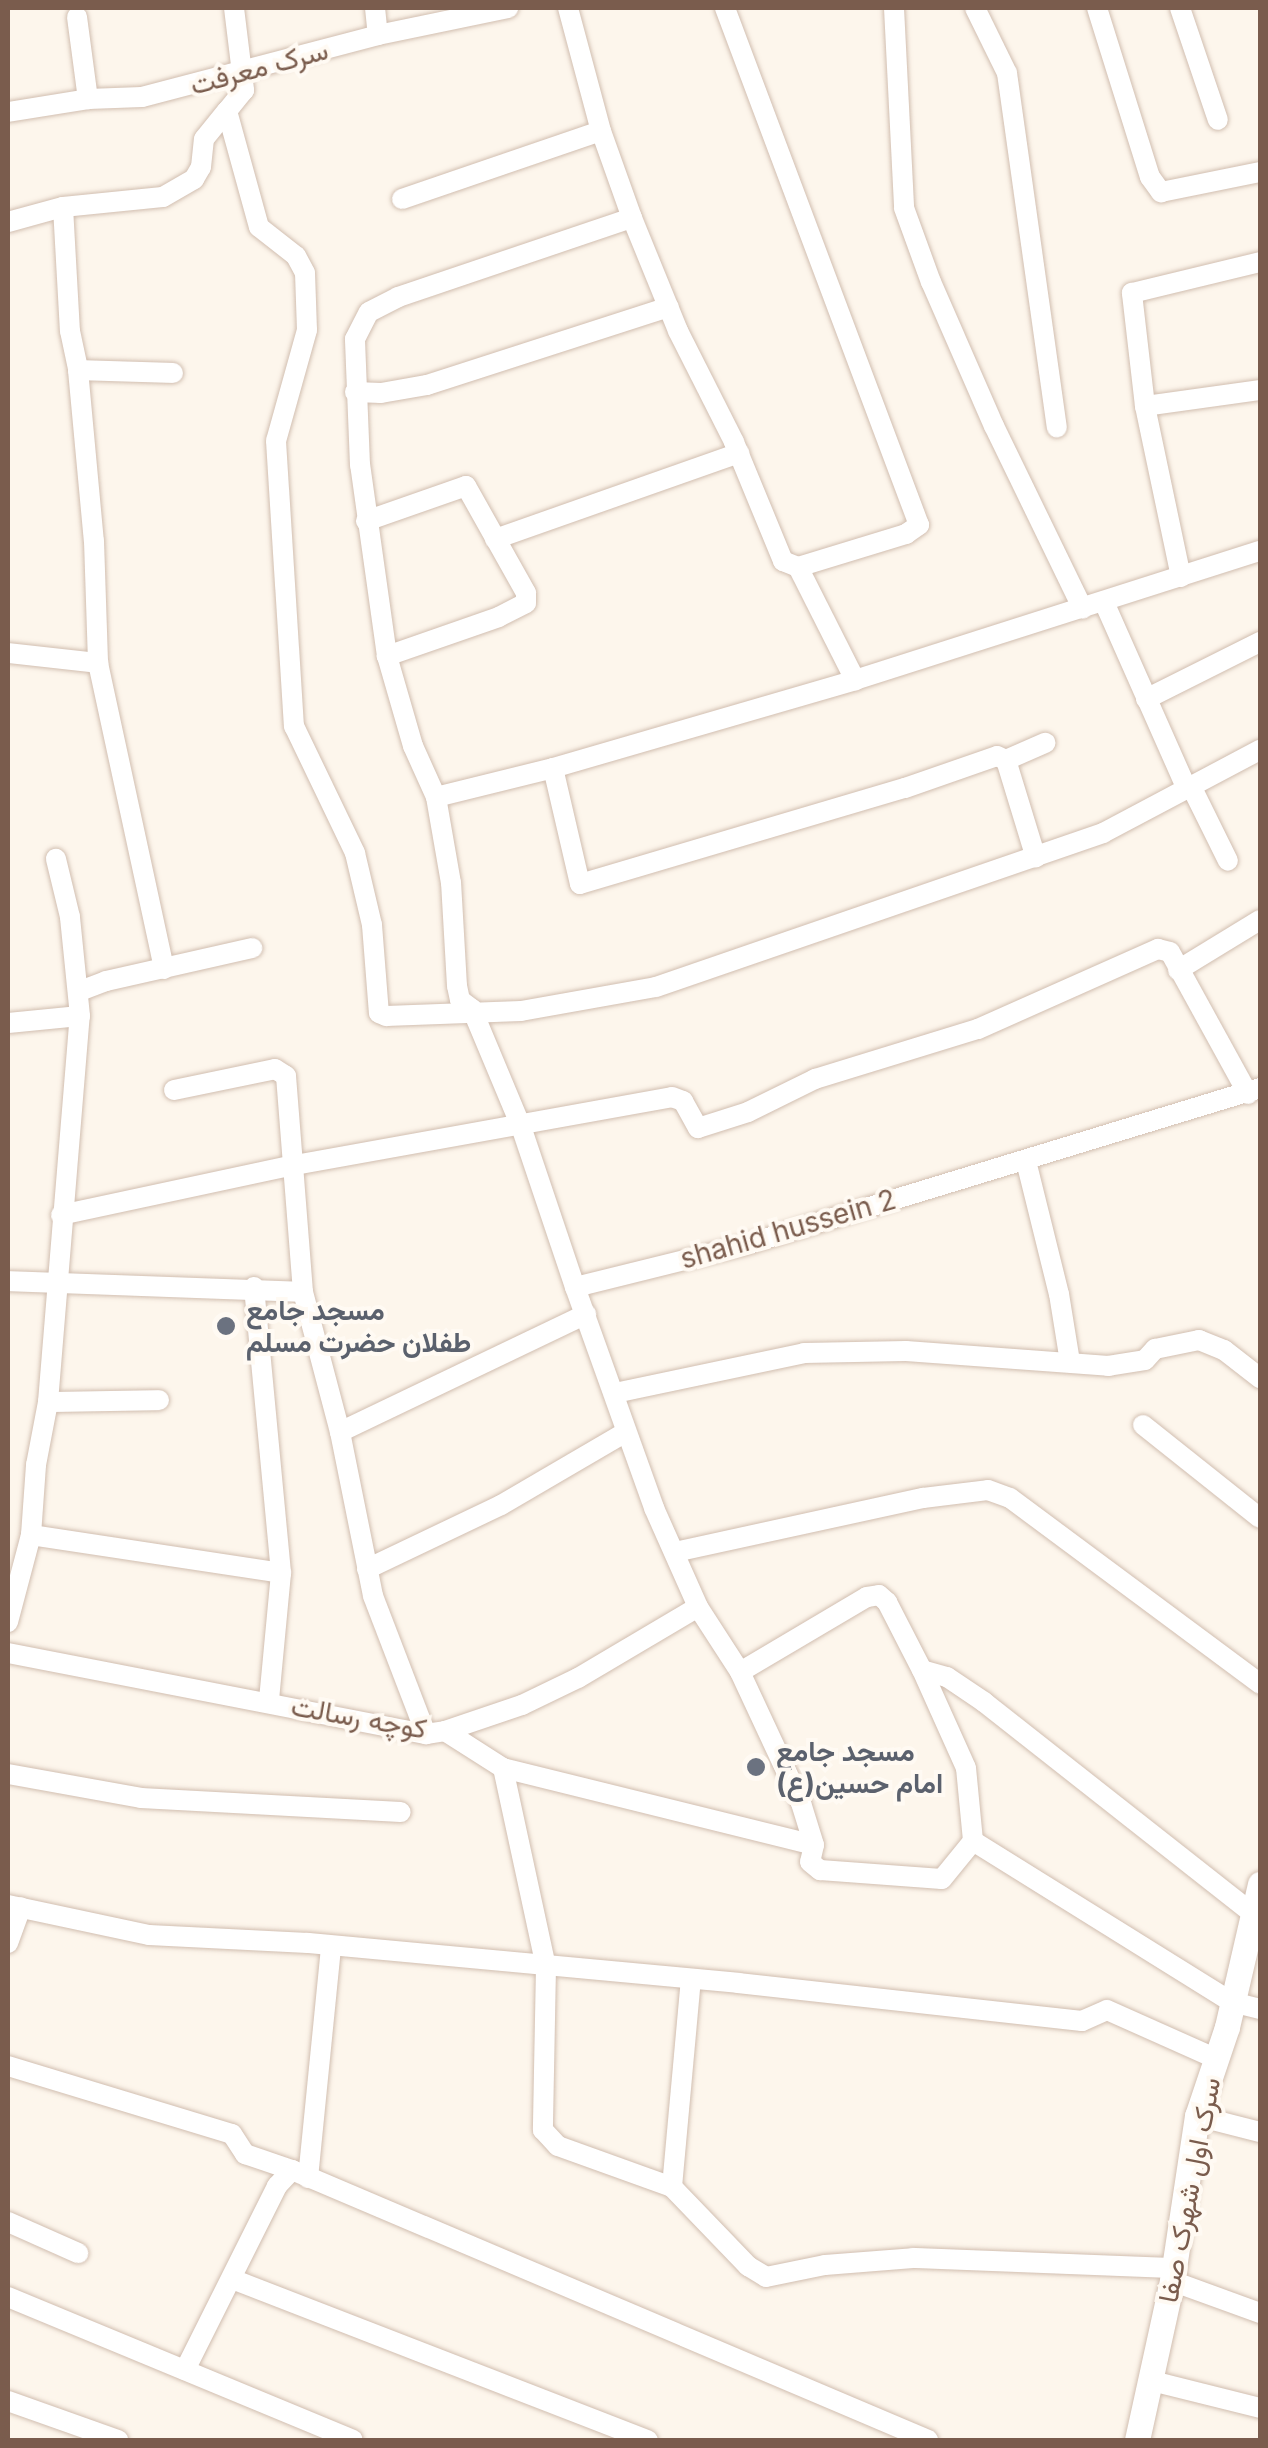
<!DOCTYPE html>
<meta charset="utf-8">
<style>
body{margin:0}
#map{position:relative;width:1268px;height:2448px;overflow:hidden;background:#fdf6ec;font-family:Inter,Vazirmatn,sans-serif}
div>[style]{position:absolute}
.roads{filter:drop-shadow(0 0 2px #d1beb0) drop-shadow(0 0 2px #d1beb0)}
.minor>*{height:20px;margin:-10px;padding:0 10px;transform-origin:10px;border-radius:10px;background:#fff}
.tertiary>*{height:25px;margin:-12.5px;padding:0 12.5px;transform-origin:12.5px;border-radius:12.5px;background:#fff}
.dots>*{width:28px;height:28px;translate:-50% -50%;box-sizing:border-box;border:5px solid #fffaf3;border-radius:50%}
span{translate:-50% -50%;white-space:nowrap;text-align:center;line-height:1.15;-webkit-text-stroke:8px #fffaf3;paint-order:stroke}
.street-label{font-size:28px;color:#7a5c4d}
.worship-label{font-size:28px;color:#5b616d;font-weight:700}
.left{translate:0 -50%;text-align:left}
.frame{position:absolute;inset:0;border:10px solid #7a5c4d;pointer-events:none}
</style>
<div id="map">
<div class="roads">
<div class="minor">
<div style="left:234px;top:8px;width:83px;rotate:83deg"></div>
<div style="left:244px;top:90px;width:27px;rotate:129deg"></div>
<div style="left:227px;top:111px;width:120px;rotate:74.6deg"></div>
<div style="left:259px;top:227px;width:47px;rotate:38.1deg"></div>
<div style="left:296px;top:256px;width:19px;rotate:62deg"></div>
<div style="left:305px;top:273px;width:57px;rotate:88deg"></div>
<div style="left:307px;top:330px;width:115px;rotate:105.6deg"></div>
<div style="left:276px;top:441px;width:286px;rotate:86.4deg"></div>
<div style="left:294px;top:726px;width:141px;rotate:64.3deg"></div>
<div style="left:355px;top:853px;width:74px;rotate:76.7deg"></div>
<div style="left:372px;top:925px;width:88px;rotate:85.5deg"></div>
<div style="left:379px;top:1013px;width:8px;rotate:23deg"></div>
<div style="left:386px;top:1016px;width:135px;rotate:-2.1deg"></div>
<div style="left:521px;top:1011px;width:137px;rotate:-10.1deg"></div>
<div style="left:656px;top:987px;width:473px;rotate:-19deg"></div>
<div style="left:1103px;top:833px;width:178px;rotate:-27.9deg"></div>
<div style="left:375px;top:8px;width:27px;rotate:84deg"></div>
<div style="left:568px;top:8px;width:127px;rotate:75deg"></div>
<div style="left:601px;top:131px;width:92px;rotate:70.4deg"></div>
<div style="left:632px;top:218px;width:122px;rotate:67.8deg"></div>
<div style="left:678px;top:331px;width:124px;rotate:63.2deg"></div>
<div style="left:734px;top:442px;width:129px;rotate:67.6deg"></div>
<div style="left:783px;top:561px;width:16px;rotate:22deg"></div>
<div style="left:798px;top:567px;width:113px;rotate:-17deg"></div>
<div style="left:906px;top:534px;width:16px;rotate:-35deg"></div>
<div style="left:919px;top:525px;width:552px;rotate:-110.57deg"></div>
<div style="left:894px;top:8px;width:200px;rotate:87.1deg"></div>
<div style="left:904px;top:208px;width:79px;rotate:70deg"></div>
<div style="left:931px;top:282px;width:157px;rotate:66.4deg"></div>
<div style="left:994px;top:426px;width:203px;rotate:64.1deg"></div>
<div style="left:975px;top:8px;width:72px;rotate:63.8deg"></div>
<div style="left:1007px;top:73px;width:358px;rotate:82deg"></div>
<div style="left:1097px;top:8px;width:177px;rotate:72.6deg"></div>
<div style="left:1150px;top:177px;width:19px;rotate:54deg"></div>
<div style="left:1161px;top:192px;width:101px;rotate:-11.4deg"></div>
<div style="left:1180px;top:8px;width:118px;rotate:71.3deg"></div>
<div style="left:77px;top:17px;width:83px;rotate:82.4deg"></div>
<div style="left:8px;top:112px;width:81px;rotate:-9.2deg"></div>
<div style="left:88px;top:99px;width:54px;rotate:-2.1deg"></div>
<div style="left:142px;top:97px;width:244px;rotate:-14.7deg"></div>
<div style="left:378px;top:35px;width:133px;rotate:-11.7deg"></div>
<div style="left:402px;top:199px;width:210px;rotate:-18.9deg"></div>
<div style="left:63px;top:207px;width:124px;rotate:86.8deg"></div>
<div style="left:70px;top:331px;width:40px;rotate:78deg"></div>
<div style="left:78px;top:370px;width:172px;rotate:84.7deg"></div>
<div style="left:94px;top:541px;width:122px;rotate:88.1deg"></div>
<div style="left:98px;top:663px;width:313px;rotate:77.8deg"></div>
<div style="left:8px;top:222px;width:57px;rotate:-15.3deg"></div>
<div style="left:63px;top:207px;width:100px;rotate:-5.7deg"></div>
<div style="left:163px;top:197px;width:36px;rotate:-30deg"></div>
<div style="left:194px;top:179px;width:14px;rotate:-60deg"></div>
<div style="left:201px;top:167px;width:28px;rotate:-84deg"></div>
<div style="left:204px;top:139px;width:36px;rotate:-51deg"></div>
<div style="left:78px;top:370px;width:95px;rotate:1.8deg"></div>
<div style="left:355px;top:392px;width:26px;rotate:2deg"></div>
<div style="left:381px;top:393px;width:47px;rotate:-9.9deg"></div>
<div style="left:427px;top:385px;width:254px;rotate:-17.9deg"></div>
<div style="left:1145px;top:406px;width:116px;rotate:-7.9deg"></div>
<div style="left:366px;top:521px;width:106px;rotate:-19.3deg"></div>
<div style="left:466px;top:486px;width:123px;rotate:60.7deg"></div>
<div style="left:526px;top:593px;width:10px;rotate:90deg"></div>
<div style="left:526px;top:603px;width:30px;rotate:153deg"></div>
<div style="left:499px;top:617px;width:119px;rotate:160.8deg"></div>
<div style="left:495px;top:539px;width:259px;rotate:-19.4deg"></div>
<div style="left:798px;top:567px;width:127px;rotate:63.2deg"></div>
<div style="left:1181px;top:577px;width:175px;rotate:-101.9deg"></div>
<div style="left:1145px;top:406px;width:114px;rotate:-96.6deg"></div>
<div style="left:1132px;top:293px;width:132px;rotate:-13.6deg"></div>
<div style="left:1104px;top:602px;width:205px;rotate:66.1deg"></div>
<div style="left:8px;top:653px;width:91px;rotate:6.3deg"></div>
<div style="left:1146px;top:699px;width:127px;rotate:-26.6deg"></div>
<div style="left:1006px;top:760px;width:43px;rotate:-23.6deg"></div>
<div style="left:553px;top:768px;width:119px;rotate:76.9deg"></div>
<div style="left:580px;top:884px;width:339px;rotate:-16.5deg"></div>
<div style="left:905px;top:788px;width:97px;rotate:-19.2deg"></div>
<div style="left:997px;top:756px;width:10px;rotate:24deg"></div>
<div style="left:1006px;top:760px;width:102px;rotate:73deg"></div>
<div style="left:1192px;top:788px;width:81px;rotate:63.7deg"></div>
<div style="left:436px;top:797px;width:121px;rotate:-13.9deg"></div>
<div style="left:553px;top:768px;width:315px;rotate:-16.2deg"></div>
<div style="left:855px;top:680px;width:425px;rotate:-17.7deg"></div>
<div style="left:1178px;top:970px;width:96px;rotate:-31.4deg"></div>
<div style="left:80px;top:991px;width:28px;rotate:-21deg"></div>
<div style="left:106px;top:981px;width:150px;rotate:-12.7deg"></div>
<div style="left:8px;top:1023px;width:72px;rotate:-5.6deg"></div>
<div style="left:1260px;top:1088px;width:538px;rotate:163.05deg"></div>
<div style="left:745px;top:1245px;width:175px;rotate:166.1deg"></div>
<div style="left:575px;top:1287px;width:235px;rotate:70.3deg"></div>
<div style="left:654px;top:1508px;width:108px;rotate:66deg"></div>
<div style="left:698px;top:1607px;width:77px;rotate:57.1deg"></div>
<div style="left:740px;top:1672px;width:145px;rotate:65deg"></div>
<div style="left:801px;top:1803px;width:44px;rotate:72.8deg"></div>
<div style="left:814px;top:1845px;width:17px;rotate:103deg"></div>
<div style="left:810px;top:1862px;width:13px;rotate:39deg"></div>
<div style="left:820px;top:1870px;width:122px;rotate:4.2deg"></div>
<div style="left:942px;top:1879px;width:49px;rotate:-50.8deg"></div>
<div style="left:973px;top:1841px;width:305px;rotate:31.9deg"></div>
<div style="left:1232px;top:2002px;width:29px;rotate:14deg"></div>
<div style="left:174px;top:1090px;width:103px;rotate:-11.7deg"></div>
<div style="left:275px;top:1069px;width:13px;rotate:32deg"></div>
<div style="left:286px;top:1076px;width:217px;rotate:85.5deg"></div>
<div style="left:303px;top:1292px;width:145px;rotate:75.2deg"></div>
<div style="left:340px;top:1432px;width:167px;rotate:78.6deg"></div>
<div style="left:373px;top:1596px;width:148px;rotate:69deg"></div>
<div style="left:1026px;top:1161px;width:137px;rotate:76.1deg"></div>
<div style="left:1059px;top:1294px;width:69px;rotate:80.8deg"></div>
<div style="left:61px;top:1215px;width:239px;rotate:-12.1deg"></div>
<div style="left:295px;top:1165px;width:383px;rotate:-10.2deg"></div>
<div style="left:672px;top:1097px;width:12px;rotate:20deg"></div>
<div style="left:683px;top:1101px;width:31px;rotate:61deg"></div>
<div style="left:698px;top:1128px;width:52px;rotate:-17.7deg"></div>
<div style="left:748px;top:1112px;width:75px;rotate:-26.2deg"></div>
<div style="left:815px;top:1079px;width:170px;rotate:-17.1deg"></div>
<div style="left:978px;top:1029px;width:197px;rotate:-24deg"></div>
<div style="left:1158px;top:949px;width:12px;rotate:14deg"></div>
<div style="left:1170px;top:952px;width:162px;rotate:61.2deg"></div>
<div style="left:8px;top:1281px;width:295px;rotate:2.1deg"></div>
<div style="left:254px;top:1287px;width:287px;rotate:84.6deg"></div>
<div style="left:281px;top:1573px;width:128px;rotate:95.4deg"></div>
<div style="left:575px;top:1287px;width:172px;rotate:-108.6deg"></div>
<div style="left:520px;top:1124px;width:125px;rotate:-112.7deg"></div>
<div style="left:472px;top:1009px;width:15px;rotate:-143deg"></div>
<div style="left:460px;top:1000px;width:14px;rotate:-102deg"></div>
<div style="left:457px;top:986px;width:103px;rotate:-93.3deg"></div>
<div style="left:451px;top:883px;width:87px;rotate:-99.9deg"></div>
<div style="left:436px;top:797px;width:56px;rotate:-114.3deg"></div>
<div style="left:413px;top:746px;width:94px;rotate:-106.1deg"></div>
<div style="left:387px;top:656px;width:193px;rotate:-98deg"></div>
<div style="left:360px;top:465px;width:126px;rotate:-92.3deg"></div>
<div style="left:355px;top:339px;width:30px;rotate:-63deg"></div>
<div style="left:369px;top:312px;width:33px;rotate:-27deg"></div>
<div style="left:398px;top:297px;width:247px;rotate:-18.7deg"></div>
<div style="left:615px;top:1393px;width:193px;rotate:-11.9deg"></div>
<div style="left:804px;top:1353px;width:102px;rotate:-1.1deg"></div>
<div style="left:906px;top:1351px;width:203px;rotate:4.2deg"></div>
<div style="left:1108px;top:1366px;width:37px;rotate:-9deg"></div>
<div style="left:1145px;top:1360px;width:15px;rotate:-48deg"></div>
<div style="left:1155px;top:1349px;width:45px;rotate:-11.6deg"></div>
<div style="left:1199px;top:1340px;width:27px;rotate:22deg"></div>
<div style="left:1224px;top:1350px;width:46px;rotate:37.9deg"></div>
<div style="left:48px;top:1402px;width:111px;rotate:-1deg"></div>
<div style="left:1143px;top:1425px;width:149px;rotate:38.5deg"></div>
<div style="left:340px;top:1432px;width:273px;rotate:-25.6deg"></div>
<div style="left:31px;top:1535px;width:253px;rotate:8.6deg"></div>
<div style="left:675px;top:1552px;width:254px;rotate:-12.3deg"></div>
<div style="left:923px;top:1498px;width:65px;rotate:-7deg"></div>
<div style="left:988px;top:1490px;width:23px;rotate:20deg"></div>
<div style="left:1010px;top:1498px;width:312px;rotate:36.6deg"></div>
<div style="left:367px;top:1569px;width:148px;rotate:-25.5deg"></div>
<div style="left:501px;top:1505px;width:143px;rotate:-30.3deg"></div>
<div style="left:8px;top:1622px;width:90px;rotate:-75.2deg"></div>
<div style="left:31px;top:1535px;width:70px;rotate:-85.9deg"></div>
<div style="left:36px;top:1465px;width:64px;rotate:-79.2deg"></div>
<div style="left:48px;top:1402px;width:387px;rotate:-85.3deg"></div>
<div style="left:80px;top:1016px;width:100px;rotate:-95.8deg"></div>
<div style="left:70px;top:917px;width:60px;rotate:-103.6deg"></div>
<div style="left:8px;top:1653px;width:426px;rotate:11deg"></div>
<div style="left:426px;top:1734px;width:19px;rotate:-9deg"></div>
<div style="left:445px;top:1731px;width:69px;rotate:32.5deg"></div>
<div style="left:503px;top:1768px;width:320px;rotate:13.9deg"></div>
<div style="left:922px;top:1670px;width:26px;rotate:16deg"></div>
<div style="left:947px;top:1677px;width:45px;rotate:34deg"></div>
<div style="left:984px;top:1702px;width:341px;rotate:38.2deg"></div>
<div style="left:740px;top:1672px;width:147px;rotate:-30.6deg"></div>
<div style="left:867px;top:1597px;width:12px;rotate:-9deg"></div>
<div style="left:879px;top:1595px;width:11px;rotate:41deg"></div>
<div style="left:887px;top:1602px;width:76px;rotate:62.8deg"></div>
<div style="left:922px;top:1670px;width:107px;rotate:65.8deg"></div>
<div style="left:966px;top:1768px;width:73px;rotate:84.5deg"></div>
<div style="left:445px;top:1731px;width:81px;rotate:-18.7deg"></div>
<div style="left:522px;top:1705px;width:62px;rotate:-25.7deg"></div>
<div style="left:578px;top:1678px;width:139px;rotate:-30.6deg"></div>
<div style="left:503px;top:1768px;width:204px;rotate:77.8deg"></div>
<div style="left:546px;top:1967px;width:163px;rotate:91.1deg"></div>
<div style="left:543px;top:2130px;width:22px;rotate:47deg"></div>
<div style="left:558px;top:2146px;width:121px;rotate:19.8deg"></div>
<div style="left:672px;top:2187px;width:110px;rotate:46.1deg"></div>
<div style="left:748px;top:2266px;width:21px;rotate:31deg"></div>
<div style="left:766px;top:2277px;width:60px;rotate:-11.5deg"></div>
<div style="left:825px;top:2265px;width:88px;rotate:-4.5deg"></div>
<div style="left:913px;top:2258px;width:261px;rotate:2.2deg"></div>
<div style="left:8px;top:1774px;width:135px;rotate:10.2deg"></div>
<div style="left:141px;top:1798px;width:260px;rotate:3.1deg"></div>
<div style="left:8px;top:1905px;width:144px;rotate:12deg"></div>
<div style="left:149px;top:1935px;width:159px;rotate:2.9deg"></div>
<div style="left:308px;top:1943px;width:432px;rotate:5.3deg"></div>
<div style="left:738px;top:1983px;width:346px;rotate:6.3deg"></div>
<div style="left:1082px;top:2021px;width:27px;rotate:-24deg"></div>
<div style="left:1107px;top:2010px;width:118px;rotate:24deg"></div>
<div style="left:8px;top:1943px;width:38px;rotate:-70deg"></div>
<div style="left:8px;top:2066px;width:234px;rotate:16.9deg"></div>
<div style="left:232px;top:2134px;width:24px;rotate:57deg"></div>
<div style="left:245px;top:2154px;width:50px;rotate:18.8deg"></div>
<div style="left:1197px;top:2116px;width:65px;rotate:14.3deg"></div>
<div style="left:308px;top:2178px;width:233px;rotate:-84.3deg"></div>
<div style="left:672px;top:2187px;width:208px;rotate:-84.8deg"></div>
<div style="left:8px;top:2222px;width:77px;rotate:23.9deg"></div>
<div style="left:232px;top:2279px;width:446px;rotate:21.2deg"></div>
<div style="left:1172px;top:2281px;width:94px;rotate:20deg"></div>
<div style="left:8px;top:2297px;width:373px;rotate:22.5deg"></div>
<div style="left:185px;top:2370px;width:206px;rotate:-63.4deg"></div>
<div style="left:277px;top:2186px;width:22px;rotate:-47deg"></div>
<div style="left:292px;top:2170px;width:691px;rotate:23deg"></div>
<div style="left:1152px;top:2381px;width:111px;rotate:14deg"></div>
<div style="left:8px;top:2401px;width:117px;rotate:19.5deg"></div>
</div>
<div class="tertiary">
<div style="left:1137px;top:2440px;width:163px;rotate:-77.6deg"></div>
<div style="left:1172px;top:2281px;width:167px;rotate:-81.4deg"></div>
<div style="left:1197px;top:2116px;width:94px;rotate:-71.4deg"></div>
<div style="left:1227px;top:2027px;width:147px;rotate:-77deg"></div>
</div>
</div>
<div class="dots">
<div style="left:226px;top:1326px;background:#6b7280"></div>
<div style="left:756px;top:1767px;background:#6b7280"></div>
</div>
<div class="street-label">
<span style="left:259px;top:67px;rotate:-15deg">سرک معرفت</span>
<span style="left:788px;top:1229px;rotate:-16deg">shahid hussein 2</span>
<span style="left:359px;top:1717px;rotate:10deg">کوچه رسالت</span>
<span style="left:1189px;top:2190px;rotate:-79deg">سرک اول شهرک صفا</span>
</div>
<div class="worship-label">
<span class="left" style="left:246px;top:1326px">مسجد جامع<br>طفلان حضرت مسلم</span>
<span class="left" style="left:776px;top:1767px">مسجد جامع<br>امام حسین(ع)</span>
</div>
<div class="frame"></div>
</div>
